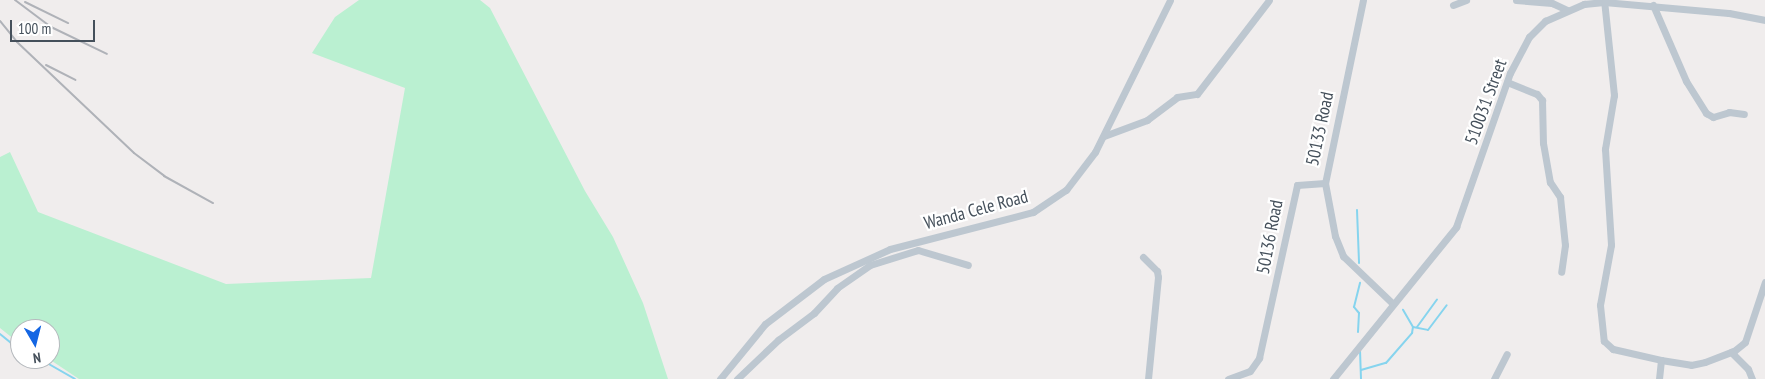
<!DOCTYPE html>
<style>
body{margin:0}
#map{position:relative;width:1765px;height:379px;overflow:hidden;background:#f0eded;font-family:"PT Sans Narrow",sans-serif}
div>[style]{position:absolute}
.green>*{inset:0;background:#baf0d1}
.stream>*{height:2px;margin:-1px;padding:0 1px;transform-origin:1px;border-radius:1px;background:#86d4ee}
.minor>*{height:7px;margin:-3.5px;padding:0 3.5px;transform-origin:3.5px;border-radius:3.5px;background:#bdc7d0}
.rail>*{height:2px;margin:-1px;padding:0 1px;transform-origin:1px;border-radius:1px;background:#afb2b8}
span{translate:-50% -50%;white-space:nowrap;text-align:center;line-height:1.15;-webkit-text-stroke:4.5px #fff;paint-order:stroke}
.street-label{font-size:18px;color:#45505b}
.north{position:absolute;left:10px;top:319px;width:50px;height:50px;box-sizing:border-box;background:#fff;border:1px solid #b5b9bd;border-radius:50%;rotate:172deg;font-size:14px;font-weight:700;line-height:20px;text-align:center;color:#45505b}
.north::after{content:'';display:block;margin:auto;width:18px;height:22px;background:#1466e3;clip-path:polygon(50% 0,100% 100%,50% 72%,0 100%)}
.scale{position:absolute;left:10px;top:20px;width:85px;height:22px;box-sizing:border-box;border:2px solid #45505b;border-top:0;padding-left:6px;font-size:15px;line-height:18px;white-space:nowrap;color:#45505b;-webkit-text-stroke:4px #fff;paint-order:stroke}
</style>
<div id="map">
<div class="green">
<div style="clip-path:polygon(359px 0,480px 0,490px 8px,585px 191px,613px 237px,643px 303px,668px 379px,79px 379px,49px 359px,50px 329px,20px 329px,20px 344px,0 328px,0 157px,10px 152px,38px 212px,226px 284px,371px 278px,405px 88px,312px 53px,335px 17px)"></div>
</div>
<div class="stream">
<div style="left:1357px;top:210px;width:53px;rotate:87.8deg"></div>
<div style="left:1413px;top:327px;width:15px;rotate:11deg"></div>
<div style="left:1428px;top:330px;width:31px;rotate:-53deg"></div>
<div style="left:1417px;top:327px;width:34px;rotate:-54deg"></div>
<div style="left:1358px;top:332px;width:19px;rotate:-87deg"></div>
<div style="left:1359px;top:313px;width:8px;rotate:-130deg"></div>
<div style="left:1354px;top:307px;width:25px;rotate:-76deg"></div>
<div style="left:0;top:334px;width:26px;rotate:39deg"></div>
<div style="left:1360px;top:350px;width:29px;rotate:88deg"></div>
<div style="left:40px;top:359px;width:40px;rotate:29.7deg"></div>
<div style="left:1361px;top:370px;width:26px;rotate:-16deg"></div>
<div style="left:1386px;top:363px;width:40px;rotate:-49deg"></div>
<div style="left:1412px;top:333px;width:6px;rotate:-81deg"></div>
<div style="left:1413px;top:327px;width:20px;rotate:-120deg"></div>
</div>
<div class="minor">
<div style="left:1363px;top:0;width:187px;rotate:101.7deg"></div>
<div style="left:1325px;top:183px;width:54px;rotate:79.3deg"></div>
<div style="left:1335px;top:236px;width:22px;rotate:68deg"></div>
<div style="left:1343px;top:256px;width:68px;rotate:43.8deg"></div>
<div style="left:1516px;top:0;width:36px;rotate:5deg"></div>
<div style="left:1552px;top:3px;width:17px;rotate:25deg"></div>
<div style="left:1604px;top:0;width:96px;rotate:84deg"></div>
<div style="left:1614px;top:95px;width:55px;rotate:99.5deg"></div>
<div style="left:1605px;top:149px;width:96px;rotate:86.4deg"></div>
<div style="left:1611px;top:245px;width:61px;rotate:100.4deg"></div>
<div style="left:1600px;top:305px;width:36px;rotate:84deg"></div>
<div style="left:1604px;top:341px;width:12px;rotate:42deg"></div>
<div style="left:1613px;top:349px;width:49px;rotate:12.9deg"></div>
<div style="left:1661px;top:360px;width:30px;rotate:9deg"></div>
<div style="left:1691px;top:365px;width:14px;rotate:-12deg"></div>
<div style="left:1705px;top:362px;width:31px;rotate:-21deg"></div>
<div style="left:1734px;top:351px;width:14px;rotate:-39deg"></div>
<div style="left:1745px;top:342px;width:63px;rotate:-71.6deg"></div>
<div style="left:1453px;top:5px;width:14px;rotate:-21deg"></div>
<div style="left:1653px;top:5px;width:83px;rotate:66.5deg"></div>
<div style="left:1686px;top:81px;width:38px;rotate:58deg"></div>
<div style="left:1706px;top:113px;width:8px;rotate:30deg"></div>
<div style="left:1713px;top:117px;width:17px;rotate:-17deg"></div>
<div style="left:1729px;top:112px;width:15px;rotate:8deg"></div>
<div style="left:1507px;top:82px;width:32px;rotate:22deg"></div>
<div style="left:1537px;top:94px;width:8px;rotate:50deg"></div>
<div style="left:1542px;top:100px;width:43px;rotate:88.7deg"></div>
<div style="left:1543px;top:143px;width:40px;rotate:80deg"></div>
<div style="left:1550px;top:182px;width:18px;rotate:56deg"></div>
<div style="left:1560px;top:197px;width:48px;rotate:84.1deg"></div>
<div style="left:1565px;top:245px;width:27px;rotate:98deg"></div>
<div style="left:1104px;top:136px;width:46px;rotate:-20.4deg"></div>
<div style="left:1147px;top:120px;width:38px;rotate:-37deg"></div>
<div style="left:1177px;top:97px;width:20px;rotate:-9deg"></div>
<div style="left:1197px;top:94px;width:118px;rotate:-52.5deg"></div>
<div style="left:1143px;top:257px;width:20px;rotate:45deg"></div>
<div style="left:1157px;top:271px;width:6px;rotate:81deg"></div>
<div style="left:1158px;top:277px;width:102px;rotate:95.6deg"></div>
<div style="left:1731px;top:352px;width:24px;rotate:45deg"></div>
<div style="left:1748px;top:369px;width:11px;rotate:68deg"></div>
<div style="left:720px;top:379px;width:71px;rotate:-50.7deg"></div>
<div style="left:765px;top:324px;width:74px;rotate:-37.3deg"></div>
<div style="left:824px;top:279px;width:72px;rotate:-24.4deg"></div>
<div style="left:890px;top:249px;width:148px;rotate:-14.5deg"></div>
<div style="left:1033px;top:212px;width:40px;rotate:-34deg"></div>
<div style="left:1066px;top:190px;width:48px;rotate:-52.7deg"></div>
<div style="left:1095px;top:152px;width:169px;rotate:-63.7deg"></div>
<div style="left:737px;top:379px;width:57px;rotate:-43.6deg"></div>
<div style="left:778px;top:340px;width:45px;rotate:-36.9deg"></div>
<div style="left:814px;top:313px;width:34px;rotate:-47deg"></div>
<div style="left:837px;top:288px;width:40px;rotate:-34.9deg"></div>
<div style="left:870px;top:265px;width:50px;rotate:-17.4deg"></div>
<div style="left:918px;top:250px;width:52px;rotate:16.7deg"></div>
<div style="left:1228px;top:379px;width:23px;rotate:-20deg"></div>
<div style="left:1250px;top:371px;width:16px;rotate:-55deg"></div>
<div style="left:1259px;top:358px;width:177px;rotate:-77.6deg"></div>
<div style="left:1297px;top:185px;width:28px;rotate:-4deg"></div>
<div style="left:1333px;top:379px;width:196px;rotate:-51deg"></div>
<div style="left:1456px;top:227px;width:163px;rotate:-70.7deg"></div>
<div style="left:1510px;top:73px;width:41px;rotate:-62.2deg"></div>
<div style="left:1529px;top:37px;width:23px;rotate:-45deg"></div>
<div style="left:1545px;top:21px;width:43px;rotate:-23.6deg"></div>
<div style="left:1584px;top:4px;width:20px;rotate:-6deg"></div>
<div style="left:1604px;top:2px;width:125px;rotate:5deg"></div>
<div style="left:1729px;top:13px;width:37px;rotate:11deg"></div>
<div style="left:1494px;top:379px;width:28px;rotate:-63deg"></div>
<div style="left:1659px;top:379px;width:19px;rotate:-84deg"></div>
</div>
<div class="rail">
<div style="left:15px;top:0;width:45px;rotate:36.9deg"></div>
<div style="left:51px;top:27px;width:62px;rotate:25.7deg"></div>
<div style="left:25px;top:2px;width:48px;rotate:26deg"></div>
<div style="left:0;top:21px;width:27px;rotate:51deg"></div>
<div style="left:17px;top:42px;width:161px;rotate:43.5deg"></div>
<div style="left:134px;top:153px;width:38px;rotate:37deg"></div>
<div style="left:164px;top:176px;width:56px;rotate:28.9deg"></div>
<div style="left:46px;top:65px;width:33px;rotate:27deg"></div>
</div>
<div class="street-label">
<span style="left:1486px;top:102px;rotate:-70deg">510031 Street</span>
<span style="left:1320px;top:129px;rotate:-78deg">50133 Road</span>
<span style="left:976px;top:210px;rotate:-15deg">Wanda Cele Road</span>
<span style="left:1270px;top:237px;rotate:-79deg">50136 Road</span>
</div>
<div class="north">N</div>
<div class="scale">100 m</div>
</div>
